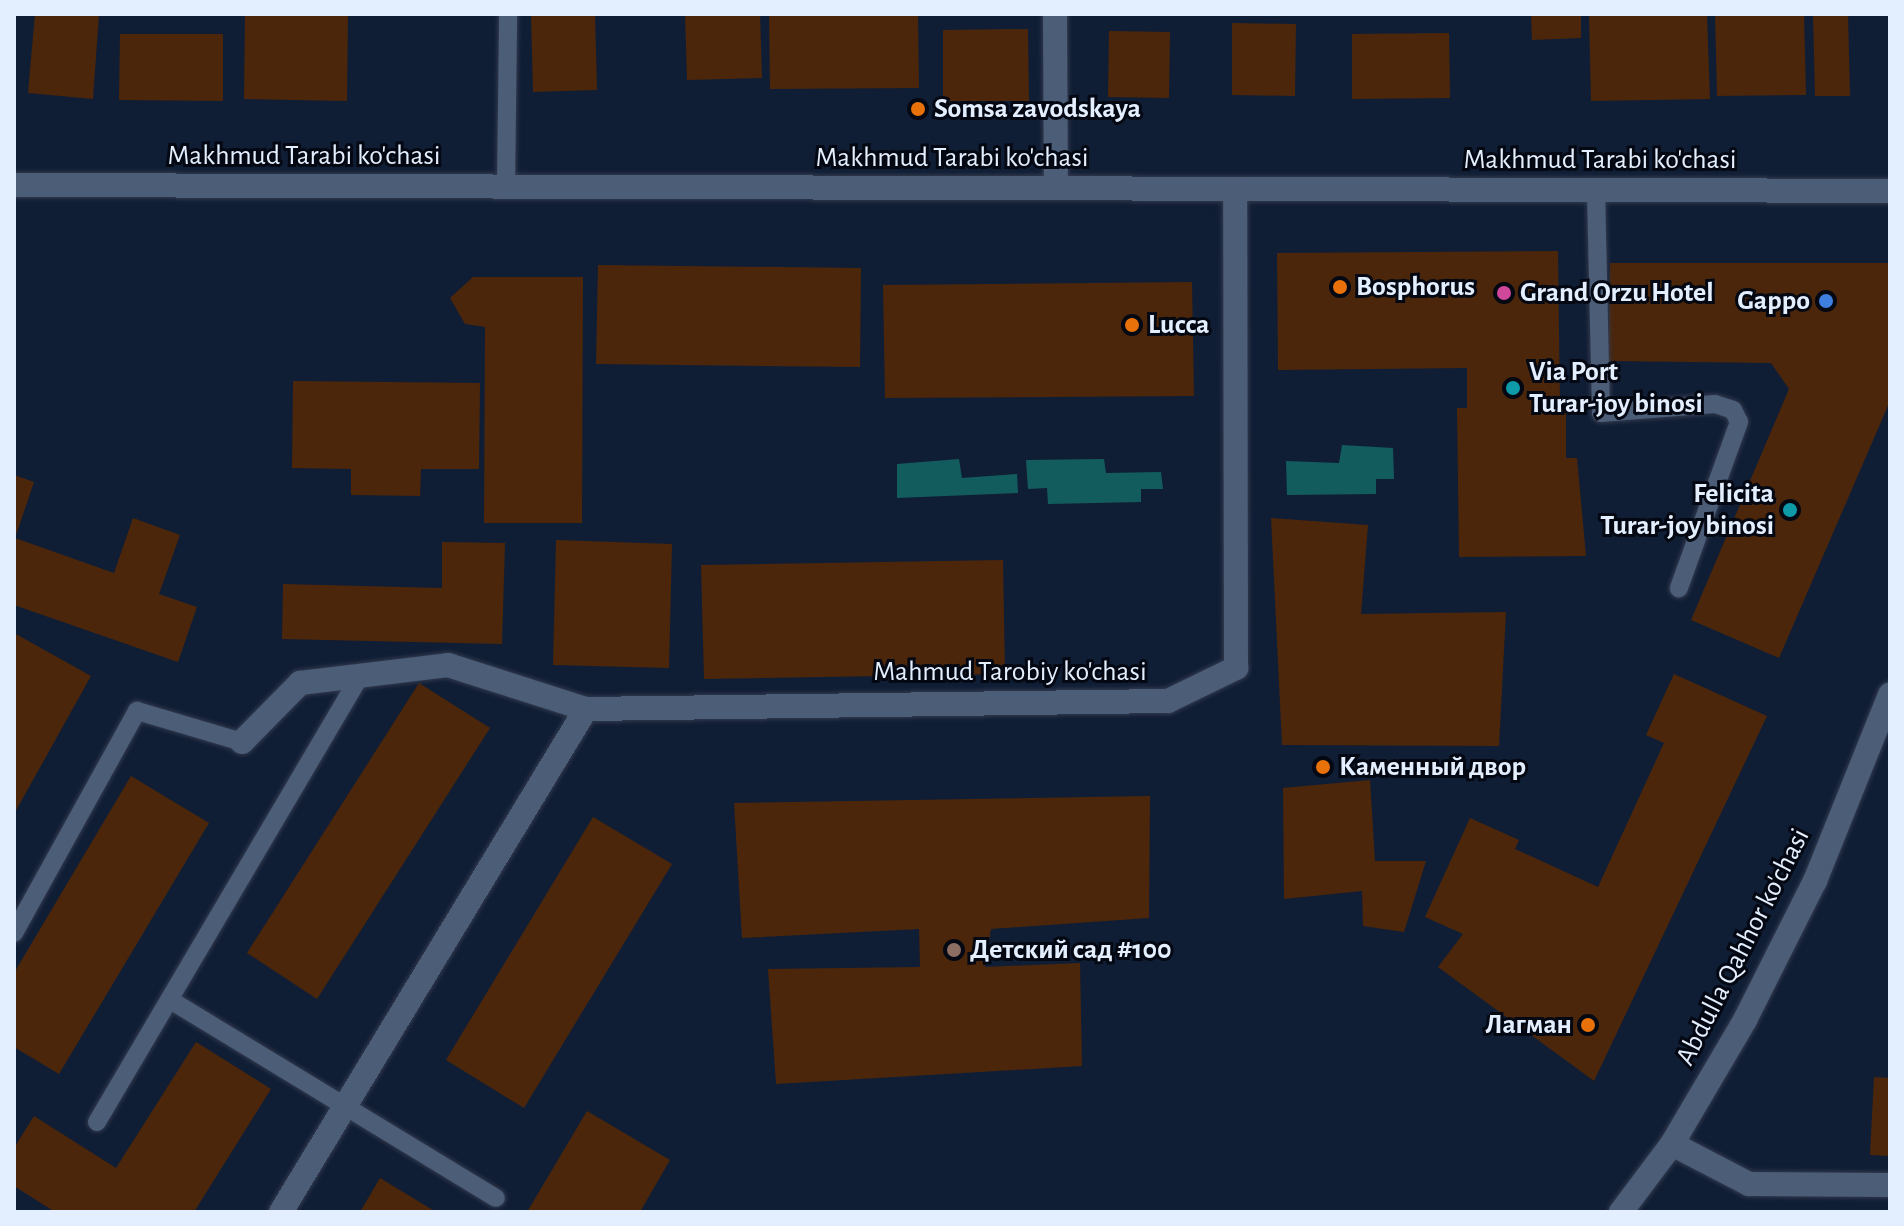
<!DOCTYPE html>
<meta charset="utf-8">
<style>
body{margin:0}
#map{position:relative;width:1904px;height:1226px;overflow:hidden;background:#101e35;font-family:"Alegreya Sans",sans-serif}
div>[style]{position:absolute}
.water>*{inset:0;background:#135c5e}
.building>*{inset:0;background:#4b260b}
.roads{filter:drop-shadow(0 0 2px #323a4e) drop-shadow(0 0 2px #323a4e)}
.lane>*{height:18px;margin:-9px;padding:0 9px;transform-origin:9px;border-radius:9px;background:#4c5d78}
.street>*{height:24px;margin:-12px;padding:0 12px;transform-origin:12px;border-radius:12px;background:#4c5d78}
.dots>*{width:22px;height:22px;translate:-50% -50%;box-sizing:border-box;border:4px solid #040812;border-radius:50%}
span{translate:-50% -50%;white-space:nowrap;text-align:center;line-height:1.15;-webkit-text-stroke:6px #040812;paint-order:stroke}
.poi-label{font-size:28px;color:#e3eefe;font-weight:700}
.left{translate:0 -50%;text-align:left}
.right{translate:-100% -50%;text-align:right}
.street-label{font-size:28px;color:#e3eefe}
.frame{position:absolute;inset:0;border:16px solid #e3eefe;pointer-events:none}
</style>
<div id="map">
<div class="water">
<div style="clip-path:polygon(1342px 445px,1393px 448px,1394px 479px,1376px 479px,1376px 494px,1287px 495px,1286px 461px,1339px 463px)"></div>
<div style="clip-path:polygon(959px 459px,962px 478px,1017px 474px,1018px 493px,897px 498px,897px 464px)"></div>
<div style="clip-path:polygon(1104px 459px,1106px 473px,1161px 472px,1163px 489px,1141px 489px,1141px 502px,1048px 504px,1047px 488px,1028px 489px,1026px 460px)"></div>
</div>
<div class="building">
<div style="clip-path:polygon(35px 14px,99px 14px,93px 99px,28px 93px)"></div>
<div style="clip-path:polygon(245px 14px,348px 14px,347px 101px,244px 99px)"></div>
<div style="clip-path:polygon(531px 14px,595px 14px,597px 90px,533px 92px)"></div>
<div style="clip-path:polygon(685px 14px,760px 14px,762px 78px,687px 80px)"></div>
<div style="clip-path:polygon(769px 14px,918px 14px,919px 88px,770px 89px)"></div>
<div style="clip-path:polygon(1531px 14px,1581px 14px,1581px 38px,1532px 40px)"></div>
<div style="clip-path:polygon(1589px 14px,1707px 14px,1710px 99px,1591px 101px)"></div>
<div style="clip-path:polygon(1715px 14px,1804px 14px,1806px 95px,1717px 96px)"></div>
<div style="clip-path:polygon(1813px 14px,1848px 14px,1850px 96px,1815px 96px)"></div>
<div style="clip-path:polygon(1232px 23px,1296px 24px,1295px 96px,1232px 95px)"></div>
<div style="clip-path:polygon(1028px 29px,1029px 101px,943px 101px,943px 30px)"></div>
<div style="clip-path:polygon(1109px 31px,1170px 32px,1169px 98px,1108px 97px)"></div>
<div style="clip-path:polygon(1449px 33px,1450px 98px,1352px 99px,1352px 34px)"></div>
<div style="clip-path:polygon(120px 34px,223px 34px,223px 101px,119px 100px)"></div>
<div style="clip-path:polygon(1558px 251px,1560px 407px,1566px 407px,1566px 458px,1577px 458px,1586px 556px,1459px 557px,1457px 408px,1467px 408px,1467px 368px,1278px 370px,1277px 253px)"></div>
<div style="clip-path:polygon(1610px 263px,1890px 263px,1890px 401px,1779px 658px,1691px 620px,1789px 389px,1771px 363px,1608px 361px)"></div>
<div style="clip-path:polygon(598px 265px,861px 268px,860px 367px,596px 364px)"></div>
<div style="clip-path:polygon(473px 277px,583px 277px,582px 523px,484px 523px,485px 327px,465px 324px,450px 298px)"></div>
<div style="clip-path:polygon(1192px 282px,1194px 396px,885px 398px,883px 285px)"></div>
<div style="clip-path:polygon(293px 381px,480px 383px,479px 469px,421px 469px,420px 496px,351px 495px,351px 469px,292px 468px)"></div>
<div style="clip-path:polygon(14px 475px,34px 482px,15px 538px,114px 573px,133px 518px,180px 535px,159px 594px,197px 607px,178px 662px,14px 605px)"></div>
<div style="clip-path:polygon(1271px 518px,1368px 525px,1361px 614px,1506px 612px,1499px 746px,1282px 745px)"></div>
<div style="clip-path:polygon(556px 540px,672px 544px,669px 668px,553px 665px)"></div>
<div style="clip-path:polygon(442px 542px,505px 543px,502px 644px,282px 639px,283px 584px,442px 588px)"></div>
<div style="clip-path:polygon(1003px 560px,1005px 674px,704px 679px,701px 565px)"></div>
<div style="clip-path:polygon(14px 633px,91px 676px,14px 814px)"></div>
<div style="clip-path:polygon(1674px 674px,1767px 716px,1594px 1081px,1438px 967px,1463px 934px,1425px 917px,1470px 818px,1519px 840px,1515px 849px,1598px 887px,1664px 743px,1646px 735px)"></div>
<div style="clip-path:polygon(419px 683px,490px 728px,317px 999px,247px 953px)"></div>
<div style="clip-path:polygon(131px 776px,209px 823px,59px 1074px,14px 1047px,14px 973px)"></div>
<div style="clip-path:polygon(1370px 780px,1375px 861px,1426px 861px,1404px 932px,1363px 926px,1362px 891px,1284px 899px,1283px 788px)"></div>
<div style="clip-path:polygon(1150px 796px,1149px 918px,991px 929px,985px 967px,1080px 963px,1082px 1066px,776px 1084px,768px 969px,920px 967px,919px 929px,742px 938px,734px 803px)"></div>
<div style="clip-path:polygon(593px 817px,672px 864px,524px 1108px,446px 1060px)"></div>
<div style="clip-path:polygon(196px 1042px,271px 1089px,194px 1212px,55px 1212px,14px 1186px,14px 1148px,34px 1116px,116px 1168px)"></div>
<div style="clip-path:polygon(1874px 1077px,1890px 1078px,1890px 1156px,1870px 1155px)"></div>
<div style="clip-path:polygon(587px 1111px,670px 1160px,640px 1212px,527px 1212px)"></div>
<div style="clip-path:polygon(380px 1178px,436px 1212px,360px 1212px)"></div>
</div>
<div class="roads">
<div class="lane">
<div style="left:506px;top:188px;width:174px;rotate:-89.3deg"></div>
<div style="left:1596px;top:191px;width:222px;rotate:88.7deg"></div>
<div style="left:1601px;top:413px;width:114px;rotate:-4.5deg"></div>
<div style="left:1715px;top:404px;width:19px;rotate:18deg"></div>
<div style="left:1733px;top:410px;width:13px;rotate:63deg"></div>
<div style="left:1739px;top:422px;width:177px;rotate:109.9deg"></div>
<div style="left:14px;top:933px;width:254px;rotate:-61deg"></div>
<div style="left:137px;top:711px;width:109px;rotate:16.4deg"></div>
<div style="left:172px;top:1001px;width:379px;rotate:31.3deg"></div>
<div style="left:97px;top:1122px;width:518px;rotate:-59.47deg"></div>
</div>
<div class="street">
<div style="left:1055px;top:14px;width:173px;rotate:89.7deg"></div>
<div style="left:14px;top:185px;width:1876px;rotate:0.18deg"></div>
<div style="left:242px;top:742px;width:83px;rotate:-45.5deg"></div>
<div style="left:300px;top:683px;width:149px;rotate:-6.9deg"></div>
<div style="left:448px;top:665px;width:145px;rotate:17.7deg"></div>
<div style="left:586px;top:709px;width:582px;rotate:-0.79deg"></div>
<div style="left:1168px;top:701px;width:76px;rotate:-25.9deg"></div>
<div style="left:1236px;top:668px;width:479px;rotate:-90.1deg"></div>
<div style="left:1672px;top:1144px;width:87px;rotate:27.5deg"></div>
<div style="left:1749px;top:1184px;width:141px;rotate:0.4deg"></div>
<div style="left:281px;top:1212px;width:588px;rotate:-58.77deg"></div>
<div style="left:1621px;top:1212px;width:85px;rotate:-53.1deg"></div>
<div style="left:1672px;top:1144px;width:144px;rotate:-59.5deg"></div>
<div style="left:1745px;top:1020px;width:156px;rotate:-63.3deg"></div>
<div style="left:1815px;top:881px;width:201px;rotate:-68.1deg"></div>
</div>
</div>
<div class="dots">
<div style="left:918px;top:109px;background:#e8710a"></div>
<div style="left:1340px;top:287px;background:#e8710a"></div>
<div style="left:1504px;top:293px;background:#d1479c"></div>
<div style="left:1826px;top:301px;background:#3f7fe0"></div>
<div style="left:1132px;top:325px;background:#e8710a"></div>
<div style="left:1513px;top:388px;background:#0f9aa8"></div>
<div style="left:1790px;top:510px;background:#0f9aa8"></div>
<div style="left:1323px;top:767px;background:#e8710a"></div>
<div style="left:954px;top:950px;background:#8d6e63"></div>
<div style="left:1588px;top:1025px;background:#e8710a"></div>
</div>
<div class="poi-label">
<span class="left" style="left:934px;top:109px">Somsa zavodskaya</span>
<span class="left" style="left:1356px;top:287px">Bosphorus</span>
<span class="left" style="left:1520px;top:293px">Grand Orzu Hotel</span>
<span class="right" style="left:1810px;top:301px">Gappo</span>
<span class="left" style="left:1148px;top:325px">Lucca</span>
<span class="left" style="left:1529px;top:388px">Via Port<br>Turar-joy binosi</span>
<span class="right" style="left:1774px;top:510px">Felicita<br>Turar-joy binosi</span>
<span class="left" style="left:1339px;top:767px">Каменный двор</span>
<span class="left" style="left:970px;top:950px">Детский сад #100</span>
<span class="right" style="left:1572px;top:1025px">Лагман</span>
</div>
<div class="street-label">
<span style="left:304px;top:156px">Makhmud Tarabi ko'chasi</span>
<span style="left:952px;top:158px">Makhmud Tarabi ko'chasi</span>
<span style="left:1600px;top:160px">Makhmud Tarabi ko'chasi</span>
<span style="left:1010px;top:672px">Mahmud Tarobiy ko'chasi</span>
<span style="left:1743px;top:947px;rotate:-63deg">Abdulla Qahhor ko'chasi</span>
</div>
<div class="frame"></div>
</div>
